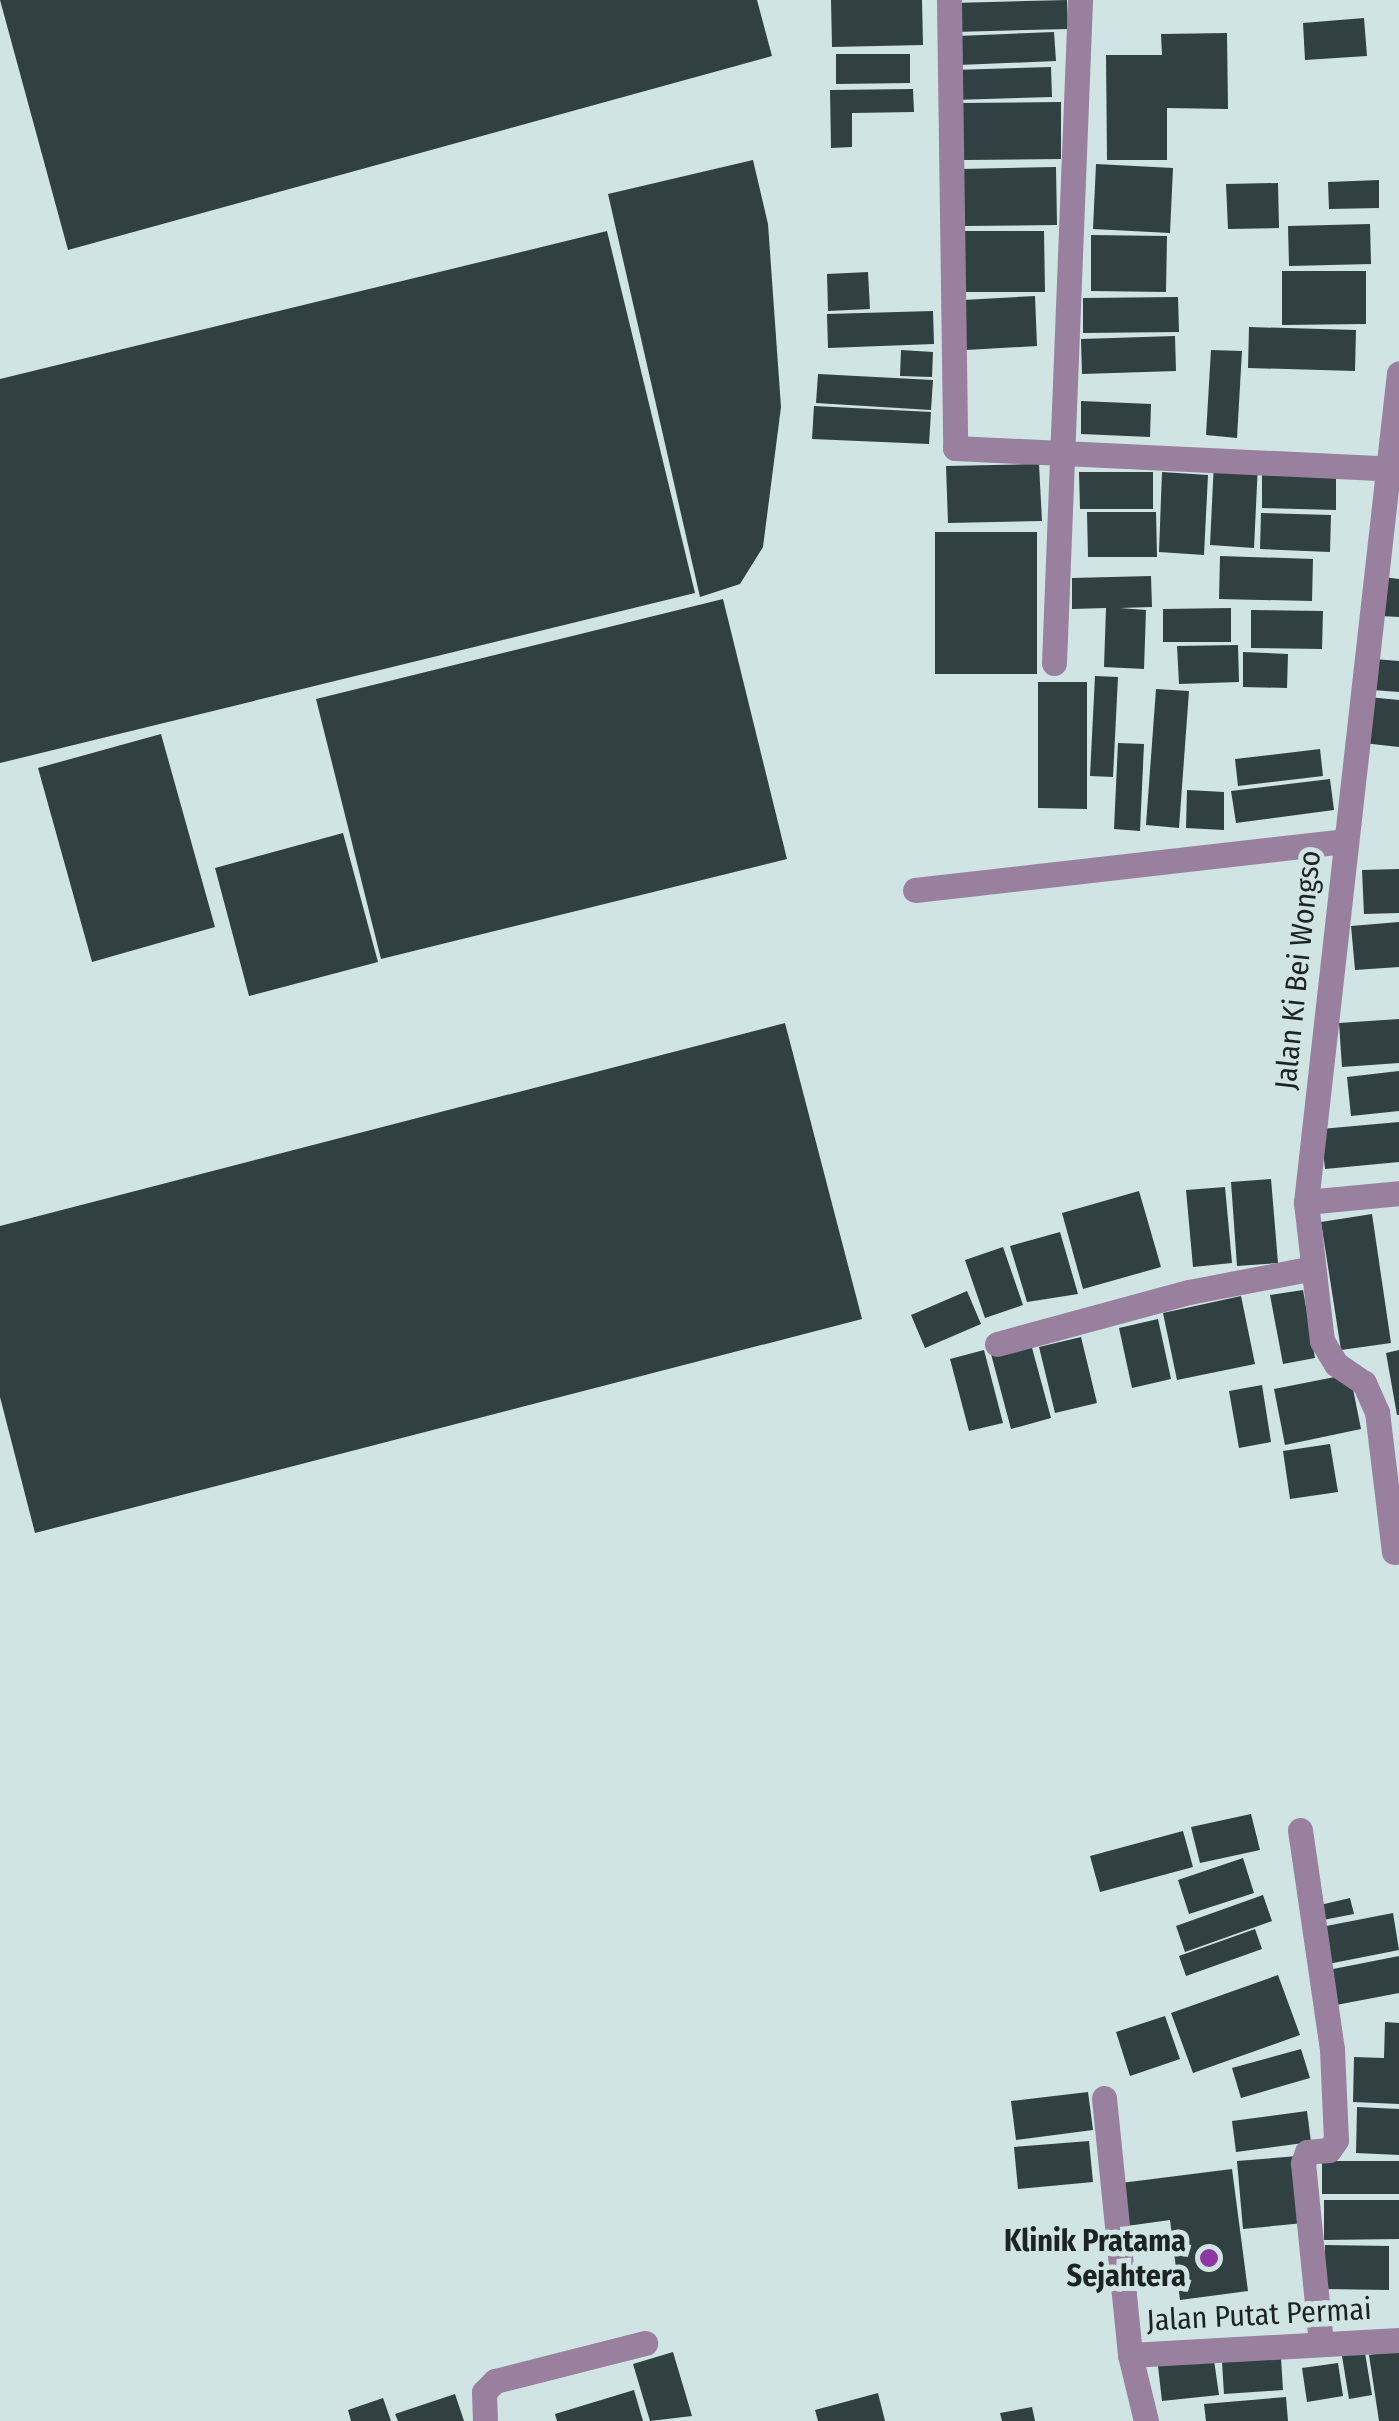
<!DOCTYPE html>
<style>
body{margin:0}
#map{position:relative;width:1399px;height:2421px;overflow:hidden;background:#d0e4e3;font-family:"Fira Sans Condensed",sans-serif}
div>[style]{position:absolute}
.building>*{inset:0;background:#314141}
.minor>*{height:25px;margin:-12.5px;padding:0 12.5px;transform-origin:12.5px;border-radius:12.5px;background:#98809e}
.dots>*{width:28px;height:28px;translate:-50% -50%;box-sizing:border-box;border:5px solid #d0e4e3;border-radius:50%}
span{translate:-50% -50%;white-space:nowrap;text-align:center;line-height:1.15;-webkit-text-stroke:10px #d0e4e3;paint-order:stroke}
.street-label{font-size:30px;color:#1c2423}
.poi-label{font-size:30px;color:#1c2423;font-weight:700}
.right{translate:-100% -50%;text-align:right}
</style>
<div id="map">
<div class="building">
<div style="clip-path:polygon(0 0,757px 0,772px 56px,68px 250px)"></div>
<div style="clip-path:polygon(831px 0,922px 0,923px 45px,832px 47px)"></div>
<div style="clip-path:polygon(1067px 0,1068px 29px,954px 32px,953px 3px)"></div>
<div style="clip-path:polygon(1364px 18px,1367px 56px,1305px 60px,1303px 23px)"></div>
<div style="clip-path:polygon(1054px 32px,1056px 61px,959px 65px,958px 36px)"></div>
<div style="clip-path:polygon(1227px 33px,1228px 109px,1167px 108px,1167px 160px,1107px 160px,1106px 55px,1162px 55px,1161px 34px)"></div>
<div style="clip-path:polygon(836px 54px,910px 54px,910px 83px,836px 84px)"></div>
<div style="clip-path:polygon(1051px 67px,1052px 97px,954px 100px,953px 70px)"></div>
<div style="clip-path:polygon(913px 89px,914px 112px,852px 113px,852px 147px,831px 148px,830px 90px)"></div>
<div style="clip-path:polygon(1061px 102px,1061px 159px,963px 160px,962px 103px)"></div>
<div style="clip-path:polygon(753px 160px,768px 224px,781px 407px,763px 547px,740px 584px,700px 597px,608px 194px)"></div>
<div style="clip-path:polygon(1096px 164px,1173px 168px,1170px 233px,1093px 229px)"></div>
<div style="clip-path:polygon(1056px 167px,1057px 225px,962px 226px,960px 169px)"></div>
<div style="clip-path:polygon(1379px 180px,1379px 208px,1329px 209px,1328px 182px)"></div>
<div style="clip-path:polygon(1278px 183px,1279px 228px,1228px 229px,1226px 184px)"></div>
<div style="clip-path:polygon(1370px 224px,1371px 264px,1289px 266px,1288px 226px)"></div>
<div style="clip-path:polygon(607px 231px,695px 593px,0 763px,0 379px)"></div>
<div style="clip-path:polygon(958px 231px,1044px 231px,1045px 292px,959px 292px)"></div>
<div style="clip-path:polygon(1091px 235px,1167px 236px,1166px 292px,1091px 291px)"></div>
<div style="clip-path:polygon(1282px 271px,1366px 271px,1366px 324px,1282px 325px)"></div>
<div style="clip-path:polygon(868px 272px,870px 309px,828px 311px,827px 274px)"></div>
<div style="clip-path:polygon(1035px 296px,1037px 346px,966px 350px,963px 300px)"></div>
<div style="clip-path:polygon(1178px 297px,1179px 332px,1083px 333px,1083px 298px)"></div>
<div style="clip-path:polygon(933px 311px,934px 344px,828px 348px,827px 314px)"></div>
<div style="clip-path:polygon(1249px 327px,1356px 330px,1355px 371px,1248px 368px)"></div>
<div style="clip-path:polygon(1175px 336px,1176px 371px,1082px 374px,1081px 339px)"></div>
<div style="clip-path:polygon(901px 350px,933px 352px,932px 377px,900px 376px)"></div>
<div style="clip-path:polygon(1211px 350px,1242px 351px,1237px 438px,1206px 435px)"></div>
<div style="clip-path:polygon(818px 374px,933px 380px,931px 410px,816px 403px)"></div>
<div style="clip-path:polygon(1081px 401px,1151px 404px,1150px 437px,1081px 434px)"></div>
<div style="clip-path:polygon(814px 406px,931px 412px,929px 444px,812px 439px)"></div>
<div style="clip-path:polygon(1214px 462px,1258px 464px,1254px 548px,1210px 545px)"></div>
<div style="clip-path:polygon(1039px 464px,1042px 521px,948px 523px,946px 466px)"></div>
<div style="clip-path:polygon(1079px 472px,1153px 472px,1153px 509px,1080px 509px)"></div>
<div style="clip-path:polygon(1162px 472px,1208px 475px,1204px 555px,1159px 552px)"></div>
<div style="clip-path:polygon(1262px 475px,1336px 477px,1336px 510px,1262px 508px)"></div>
<div style="clip-path:polygon(1087px 512px,1156px 512px,1157px 557px,1088px 557px)"></div>
<div style="clip-path:polygon(1261px 513px,1331px 515px,1330px 552px,1260px 549px)"></div>
<div style="clip-path:polygon(935px 532px,1037px 532px,1037px 674px,935px 674px)"></div>
<div style="clip-path:polygon(1220px 556px,1313px 559px,1312px 601px,1219px 599px)"></div>
<div style="clip-path:polygon(1151px 576px,1152px 607px,1120px 608px,1146px 610px,1144px 669px,1104px 667px,1106px 608px,1072px 609px,1072px 578px)"></div>
<div style="clip-path:polygon(1383px 577px,1399px 579px,1399px 617px,1380px 616px)"></div>
<div style="clip-path:polygon(723px 599px,787px 859px,381px 959px,316px 699px)"></div>
<div style="clip-path:polygon(1231px 608px,1231px 642px,1163px 642px,1163px 609px)"></div>
<div style="clip-path:polygon(1251px 610px,1323px 611px,1322px 649px,1251px 648px)"></div>
<div style="clip-path:polygon(1238px 645px,1239px 682px,1179px 684px,1177px 646px)"></div>
<div style="clip-path:polygon(1243px 652px,1288px 654px,1287px 688px,1243px 687px)"></div>
<div style="clip-path:polygon(1374px 659px,1399px 661px,1399px 692px,1372px 690px)"></div>
<div style="clip-path:polygon(1095px 676px,1118px 677px,1113px 777px,1090px 776px)"></div>
<div style="clip-path:polygon(1038px 682px,1087px 682px,1087px 809px,1038px 808px)"></div>
<div style="clip-path:polygon(1156px 689px,1189px 691px,1179px 828px,1146px 825px)"></div>
<div style="clip-path:polygon(1368px 697px,1399px 700px,1399px 747px,1363px 743px)"></div>
<div style="clip-path:polygon(161px 734px,215px 927px,92px 962px,38px 768px)"></div>
<div style="clip-path:polygon(1118px 743px,1144px 744px,1140px 831px,1114px 829px)"></div>
<div style="clip-path:polygon(1320px 749px,1323px 776px,1238px 786px,1235px 759px)"></div>
<div style="clip-path:polygon(1330px 779px,1334px 810px,1236px 823px,1231px 791px)"></div>
<div style="clip-path:polygon(1187px 790px,1224px 792px,1224px 830px,1186px 828px)"></div>
<div style="clip-path:polygon(343px 833px,378px 962px,249px 996px,215px 868px)"></div>
<div style="clip-path:polygon(1399px 869px,1399px 913px,1364px 914px,1362px 870px)"></div>
<div style="clip-path:polygon(1399px 922px,1399px 967px,1355px 970px,1351px 926px)"></div>
<div style="clip-path:polygon(1399px 1019px,1399px 1063px,1342px 1067px,1339px 1023px)"></div>
<div style="clip-path:polygon(785px 1023px,862px 1319px,35px 1533px,0 1397px,0 1226px)"></div>
<div style="clip-path:polygon(1399px 1071px,1399px 1111px,1351px 1116px,1347px 1077px)"></div>
<div style="clip-path:polygon(1399px 1122px,1399px 1162px,1325px 1169px,1321px 1129px)"></div>
<div style="clip-path:polygon(1271px 1179px,1278px 1263px,1237px 1266px,1231px 1182px)"></div>
<div style="clip-path:polygon(1225px 1187px,1232px 1263px,1193px 1267px,1186px 1190px)"></div>
<div style="clip-path:polygon(1139px 1191px,1161px 1267px,1083px 1289px,1062px 1213px)"></div>
<div style="clip-path:polygon(1372px 1214px,1391px 1343px,1341px 1350px,1321px 1222px)"></div>
<div style="clip-path:polygon(1060px 1232px,1078px 1294px,1027px 1302px,1010px 1246px)"></div>
<div style="clip-path:polygon(1003px 1247px,1023px 1305px,985px 1318px,965px 1260px)"></div>
<div style="clip-path:polygon(1303px 1290px,1315px 1358px,1283px 1364px,1270px 1295px)"></div>
<div style="clip-path:polygon(967px 1291px,981px 1324px,925px 1348px,911px 1315px)"></div>
<div style="clip-path:polygon(1241px 1296px,1255px 1364px,1177px 1380px,1163px 1313px)"></div>
<div style="clip-path:polygon(1158px 1319px,1171px 1379px,1132px 1388px,1119px 1328px)"></div>
<div style="clip-path:polygon(1081px 1337px,1097px 1403px,1055px 1413px,1039px 1347px)"></div>
<div style="clip-path:polygon(1031px 1344px,1051px 1418px,1011px 1429px,991px 1354px)"></div>
<div style="clip-path:polygon(984px 1350px,1003px 1423px,969px 1431px,950px 1359px)"></div>
<div style="clip-path:polygon(1399px 1350px,1399px 1415px,1397px 1415px,1386px 1353px)"></div>
<div style="clip-path:polygon(1350px 1374px,1361px 1429px,1285px 1445px,1274px 1389px)"></div>
<div style="clip-path:polygon(1262px 1385px,1271px 1442px,1239px 1448px,1229px 1391px)"></div>
<div style="clip-path:polygon(1330px 1444px,1338px 1492px,1290px 1499px,1283px 1451px)"></div>
<div style="clip-path:polygon(1251px 1814px,1260px 1850px,1200px 1863px,1191px 1827px)"></div>
<div style="clip-path:polygon(1183px 1831px,1193px 1867px,1100px 1892px,1090px 1856px)"></div>
<div style="clip-path:polygon(1243px 1858px,1254px 1893px,1189px 1914px,1178px 1880px)"></div>
<div style="clip-path:polygon(1263px 1895px,1272px 1921px,1185px 1952px,1176px 1926px)"></div>
<div style="clip-path:polygon(1350px 1898px,1354px 1914px,1323px 1920px,1320px 1905px)"></div>
<div style="clip-path:polygon(1393px 1913px,1399px 1950px,1328px 1964px,1321px 1927px)"></div>
<div style="clip-path:polygon(1255px 1929px,1262px 1949px,1186px 1976px,1179px 1956px)"></div>
<div style="clip-path:polygon(1399px 1956px,1399px 1993px,1336px 2005px,1328px 1970px)"></div>
<div style="clip-path:polygon(1278px 1975px,1300px 2035px,1193px 2073px,1171px 2013px)"></div>
<div style="clip-path:polygon(1165px 2016px,1180px 2059px,1130px 2076px,1116px 2032px)"></div>
<div style="clip-path:polygon(1385px 2022px,1399px 2023px,1399px 2104px,1353px 2102px,1354px 2057px,1384px 2058px)"></div>
<div style="clip-path:polygon(1301px 2049px,1310px 2078px,1241px 2098px,1232px 2068px)"></div>
<div style="clip-path:polygon(1088px 2092px,1093px 2130px,1016px 2140px,1011px 2101px)"></div>
<div style="clip-path:polygon(1357px 2107px,1399px 2109px,1399px 2155px,1356px 2153px)"></div>
<div style="clip-path:polygon(1307px 2111px,1311px 2142px,1236px 2152px,1232px 2121px)"></div>
<div style="clip-path:polygon(1089px 2141px,1093px 2182px,1018px 2189px,1014px 2147px)"></div>
<div style="clip-path:polygon(1298px 2156px,1304px 2223px,1243px 2229px,1237px 2161px)"></div>
<div style="clip-path:polygon(1322px 2161px,1399px 2161px,1399px 2194px,1322px 2194px)"></div>
<div style="clip-path:polygon(1232px 2169px,1248px 2291px,1180px 2300px,1170px 2220px,1127px 2226px,1121px 2183px)"></div>
<div style="clip-path:polygon(1324px 2200px,1399px 2200px,1399px 2239px,1324px 2240px)"></div>
<div style="clip-path:polygon(1325px 2245px,1389px 2246px,1389px 2290px,1324px 2289px)"></div>
<div style="clip-path:polygon(1399px 2350px,1399px 2421px,1379px 2421px,1369px 2355px)"></div>
<div style="clip-path:polygon(673px 2352px,692px 2416px,650px 2421px,633px 2364px)"></div>
<div style="clip-path:polygon(1365px 2353px,1372px 2395px,1349px 2399px,1342px 2356px)"></div>
<div style="clip-path:polygon(1281px 2358px,1283px 2390px,1224px 2394px,1222px 2362px)"></div>
<div style="clip-path:polygon(1214px 2360px,1219px 2395px,1162px 2401px,1158px 2366px)"></div>
<div style="clip-path:polygon(1338px 2363px,1343px 2396px,1307px 2402px,1302px 2368px)"></div>
<div style="clip-path:polygon(634px 2390px,643px 2421px,557px 2421px,555px 2414px)"></div>
<div style="clip-path:polygon(878px 2393px,885px 2421px,818px 2421px,815px 2410px)"></div>
<div style="clip-path:polygon(455px 2394px,464px 2421px,398px 2421px,395px 2414px)"></div>
<div style="clip-path:polygon(1286px 2397px,1288px 2421px,1206px 2421px,1204px 2404px)"></div>
<div style="clip-path:polygon(383px 2398px,391px 2421px,351px 2421px,348px 2410px)"></div>
<div style="clip-path:polygon(1032px 2407px,1035px 2421px,1002px 2421px,1000px 2413px)"></div>
</div>
<div class="minor">
<div style="left:949px;top:0;width:448px;rotate:89.2deg"></div>
<div style="left:955px;top:448px;width:444px;rotate:2.7deg"></div>
<div style="left:1054px;top:663px;width:664px;rotate:-87.75deg"></div>
<div style="left:915px;top:890px;width:432px;rotate:-6.5deg"></div>
<div style="left:1306px;top:1202px;width:93px;rotate:-5.5deg"></div>
<div style="left:997px;top:1344px;width:199px;rotate:-15.2deg"></div>
<div style="left:1189px;top:1292px;width:121px;rotate:-10.9deg"></div>
<div style="left:1394px;top:1552px;width:141px;rotate:-96.9deg"></div>
<div style="left:1377px;top:1412px;width:32px;rotate:-114deg"></div>
<div style="left:1364px;top:1383px;width:34px;rotate:-146deg"></div>
<div style="left:1336px;top:1364px;width:27px;rotate:-121deg"></div>
<div style="left:1322px;top:1341px;width:140px;rotate:-96.6deg"></div>
<div style="left:1306px;top:1202px;width:834px;rotate:-83.6deg"></div>
<div style="left:1300px;top:1830px;width:221px;rotate:81.7deg"></div>
<div style="left:1332px;top:2049px;width:91px;rotate:87.5deg"></div>
<div style="left:1336px;top:2140px;width:12px;rotate:125deg"></div>
<div style="left:1329px;top:2150px;width:22px;rotate:175deg"></div>
<div style="left:1307px;top:2152px;width:12px;rotate:110deg"></div>
<div style="left:1303px;top:2163px;width:182px;rotate:84.3deg"></div>
<div style="left:1104px;top:2098px;width:258px;rotate:84.2deg"></div>
<div style="left:485px;top:2421px;width:29px;rotate:-92deg"></div>
<div style="left:484px;top:2392px;width:16px;rotate:-45deg"></div>
<div style="left:495px;top:2381px;width:155px;rotate:-14.2deg"></div>
<div style="left:1146px;top:2421px;width:68px;rotate:-103.6deg"></div>
<div style="left:1130px;top:2355px;width:269px;rotate:-3.2deg"></div>
</div>
<div class="dots">
<div style="left:1209px;top:2258px;background:#9037a4"></div>
</div>
<div class="street-label">
<span style="left:1298px;top:970px;rotate:-84deg">Jalan Ki Bei Wongso</span>
<span style="left:1259px;top:2315px;rotate:-3deg">Jalan Putat Permai</span>
</div>
<div class="poi-label">
<span class="right" style="left:1186px;top:2258px">Klinik Pratama<br>Sejahtera</span>
</div>
</div>
